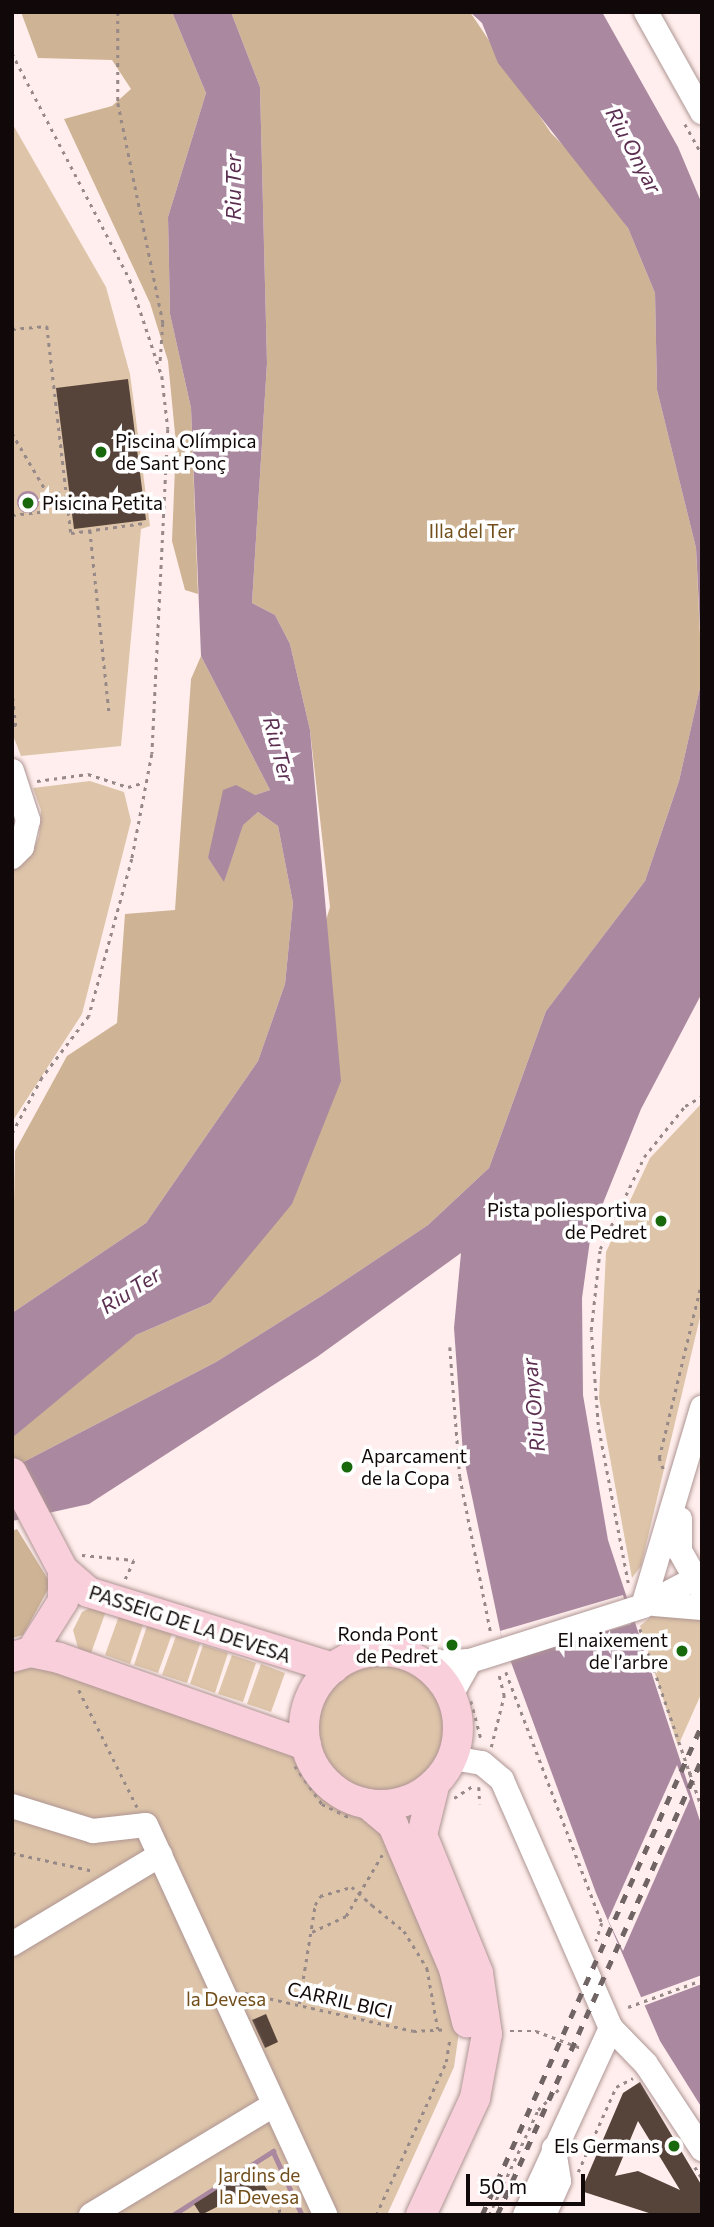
<!DOCTYPE html>
<meta charset="utf-8">
<style>
body{margin:0}
#map{position:relative;width:714px;height:2227px;overflow:hidden;background:#ffeeed;font-family:Commissioner,sans-serif}
div>[style]{position:absolute}
.green>*{inset:0;background:#dec5a9}
.round{border-radius:50%}
.forest>*{inset:0;background:#ceb394}
.water>*{inset:0;background:#aa89a0}
.pier>*{inset:0;background:#ffeeed}
.stream>*{height:4.5px;margin:-2.25px;padding:0 2.25px;transform-origin:2.25px;border-radius:2.25px;background:#aa89a0}
.building>*{inset:0;background:#56433a}
.path>*{height:2.5px;margin-top:-1.25px;transform-origin:0;background:repeating-linear-gradient(90deg,#968988 0 3.5px,transparent 0 8.5px)}
.roads{filter:drop-shadow(0 0 2px #ae9593) drop-shadow(0 0 2px #ae9593)}
.minor>*{height:24px;margin:-12px;padding:0 12px;transform-origin:12px;border-radius:12px;background:#fff}
.major>*{height:30px;margin:-15px;padding:0 15px;transform-origin:15px;border-radius:15px;background:#f8cfda}
.major>.ring{margin:-15px;padding:0;box-sizing:content-box;background:none;border:30px solid #f8cfda;border-radius:50%}
.rail>*{height:4.5px;margin-top:-2.25px;transform-origin:0;background:repeating-linear-gradient(90deg,#706564 0 9px,transparent 0 18px)}
.path-bridge>*{height:2.5px;margin-top:-1.25px;transform-origin:0;background:repeating-linear-gradient(90deg,#968988 0 3.5px,transparent 0 8.5px)}
.dots>*{width:19px;height:19px;translate:-50% -50%;box-sizing:border-box;border:4px solid #fff;border-radius:50%}
span{translate:-50% -50%;white-space:nowrap;text-align:center;line-height:1.15;-webkit-text-stroke:7px #fff;paint-order:stroke}
.poi-label{font-size:19px;color:#110909}
.left{translate:0 -50%;text-align:left}
.right{translate:-100% -50%;text-align:right}
.park-label{font-size:19px;color:#724e1b}
.street-label{font-size:19px;color:#110909}
.water-label{font-size:21px;color:#5c2f51;font-style:italic}
.frame{position:absolute;inset:0;border:14px solid #110909;pointer-events:none}
.scale{position:absolute;left:466px;top:2174px;width:119px;height:32px;box-sizing:border-box;border:4px solid #110909;border-top:0;padding-left:9px;font-size:21px;line-height:24px;white-space:nowrap;color:#110909;-webkit-text-stroke:5px #fff;paint-order:stroke}
</style>
<div id="map">
<div class="green">
<div style="clip-path:polygon(12px 123px,106px 287px,130px 374px,150px 526px,141px 529px,121px 746px,21px 756px,12px 733px)"></div>
<div style="clip-path:polygon(90px 781px,124px 792px,131px 821px,82px 1014px,12px 1122px,12px 871px,32px 854px,39px 836px,41px 810px,33px 788px)"></div>
<div style="clip-path:polygon(702px 1103px,702px 1309px,641px 1566px,632px 1578px,599px 1398px,606px 1252px,650px 1158px)"></div>
<div style="clip-path:polygon(94px 1606px,107px 1608px,90px 1656px,78px 1648px,73px 1630px,82px 1612px)"></div>
<div style="clip-path:polygon(653px 1615px,702px 1615px,702px 1692px,678px 1746px,640px 1626px)"></div>
<div style="clip-path:polygon(119px 1616px,143px 1625px,130px 1664px,105px 1655px)"></div>
<div style="clip-path:polygon(147px 1626px,172px 1634px,158px 1673px,134px 1665px)"></div>
<div style="clip-path:polygon(176px 1636px,200px 1644px,187px 1683px,162px 1675px)"></div>
<div style="clip-path:polygon(203px 1645px,228px 1653px,215px 1693px,190px 1684px)"></div>
<div style="clip-path:polygon(232px 1655px,256px 1663px,243px 1702px,218px 1694px)"></div>
<div style="clip-path:polygon(38px 1659px,289px 1748px,326px 1798px,389px 1831px,455px 1994px,459px 2032px,454px 2067px,387px 2215px,12px 2215px,12px 1666px)"></div>
<div style="clip-path:polygon(261px 1664px,285px 1673px,271px 1712px,247px 1704px)"></div>
<div class="round" style="left:317px;top:1665px;width:130px;height:130px"></div>
</div>
<div class="forest">
<div style="clip-path:polygon(21px 12px,172px 12px,206px 93px,168px 217px,170px 314px,191px 408px,198px 594px,185px 590px,172px 541px,176px 444px,168px 361px,150px 303px,64px 119px,112px 106px,131px 89px,112px 60px,38px 58px)"></div>
<div style="clip-path:polygon(231px 12px,470px 12px,551px 133px,591px 173px,628px 228px,655px 293px,657px 390px,696px 548px,702px 679px,679px 781px,645px 881px,546px 1011px,489px 1168px,428px 1225px,323px 1295px,216px 1362px,12px 1468px,12px 1438px,90px 1369px,136px 1335px,210px 1303px,330px 907px,310px 730px,290px 644px,275px 615px,252px 603px,267px 363px,260px 87px)"></div>
<div style="clip-path:polygon(201px 656px,270px 790px,255px 795px,208px 858px,224px 881px,242px 825px,258px 812px,278px 826px,293px 903px,285px 984px,258px 1061px,146px 1223px,12px 1313px,15px 1151px,67px 1056px,117px 1023px,125px 914px,175px 910px,191px 679px)"></div>
<div style="clip-path:polygon(17px 1529px,51px 1584px,23px 1635px,12px 1638px,12px 1531px)"></div>
</div>
<div class="water">
<div style="clip-path:polygon(172px 12px,231px 12px,260px 87px,267px 363px,252px 603px,275px 615px,290px 644px,310px 730px,341px 1081px,292px 1204px,210px 1303px,136px 1335px,12px 1438px,12px 1313px,146px 1223px,258px 1061px,285px 984px,293px 903px,278px 826px,258px 812px,243px 825px,224px 882px,208px 858px,223px 790px,236px 785px,255px 795px,270px 790px,201px 656px,191px 408px,170px 314px,168px 217px,206px 93px)"></div>
<div style="clip-path:polygon(470px 12px,602px 12px,678px 147px,702px 204px,702px 668px,696px 548px,657px 390px,655px 293px,628px 228px,498px 63px,482px 23px)"></div>
<div class="round" style="left:17px;top:491px;width:22px;height:22px"></div>
<div style="clip-path:polygon(702px 679px,702px 993px,641px 1109px,591px 1233px,582px 1298px,583px 1395px,608px 1540px,702px 1827px,702px 2108px,660px 2041px,596px 1893px,501px 1635px,463px 1454px,454px 1328px,461px 1253px,317px 1357px,89px 1504px,12px 1521px,12px 1468px,216px 1362px,323px 1295px,428px 1225px,489px 1168px,546px 1011px,645px 881px,679px 781px)"></div>
</div>
<div class="pier">
<div style="clip-path:polygon(623px 1595px,631px 1624px,509px 1660px,500px 1631px)"></div>
<div style="clip-path:polygon(677px 1765px,690px 1799px,623px 1951px,608px 1920px)"></div>
<div style="clip-path:polygon(702px 1975px,702px 1984px,643px 2006px,639px 1998px)"></div>
</div>
<div class="stream">
<div style="left:173px;top:2215px;width:119px;rotate:-32.6deg"></div>
<div style="left:273px;top:2151px;width:70px;rotate:65.6deg"></div>
</div>
<div class="building">
<div style="clip-path:polygon(128px 379px,146px 520px,74px 529px,56px 388px)"></div>
<div style="clip-path:polygon(266px 2014px,278px 2042px,265px 2048px,252px 2020px)"></div>
<div style="clip-path:polygon(evenodd,640px 2082px,702px 2186px,702px 2215px,655px 2215px,581px 2191px,623px 2093px,640px 2082px,638px 2121px,680px 2190px,638px 2171px,615px 2176px,638px 2121px)"></div>
<div style="clip-path:polygon(242px 2174px,247px 2181px,257px 2174px,268px 2191px,255px 2199px,250px 2190px,201px 2215px,194px 2204px)"></div>
</div>
<div class="path">
<div style="left:118px;top:12px;width:91px;rotate:90deg"></div>
<div style="left:118px;top:103px;width:225px;rotate:78.4deg"></div>
<div style="left:163px;top:323px;width:43px;rotate:94deg"></div>
<div style="left:12px;top:53px;width:256px;rotate:62.5deg"></div>
<div style="left:130px;top:280px;width:101px;rotate:71.6deg"></div>
<div style="left:162px;top:376px;width:53px;rotate:83.5deg"></div>
<div style="left:168px;top:429px;width:325px;rotate:92.8deg"></div>
<div style="left:152px;top:754px;width:107px;rotate:100.8deg"></div>
<div style="left:132px;top:859px;width:163px;rotate:105.3deg"></div>
<div style="left:89px;top:1016px;width:78px;rotate:127.2deg"></div>
<div style="left:42px;top:1078px;width:64px;rotate:118.2deg"></div>
<div style="left:685px;top:124px;width:35px;rotate:61deg"></div>
<div style="left:12px;top:329px;width:35px;rotate:-5deg"></div>
<div style="left:47px;top:326px;width:208px;rotate:83.4deg"></div>
<div style="left:71px;top:533px;width:74px;rotate:-7.8deg"></div>
<div style="left:12px;top:433px;width:71px;rotate:59.5deg"></div>
<div style="left:48px;top:494px;width:17px;rotate:-7deg"></div>
<div style="left:12px;top:515px;width:56px;rotate:-6.1deg"></div>
<div style="left:90px;top:530px;width:183px;rotate:84deg"></div>
<div style="left:12px;top:689px;width:38px;rotate:84deg"></div>
<div style="left:37px;top:781px;width:51px;rotate:-7.8deg"></div>
<div style="left:88px;top:774px;width:42px;rotate:18deg"></div>
<div style="left:128px;top:787px;width:15px;rotate:-16deg"></div>
<div style="left:450px;top:1347px;width:130px;rotate:85.6deg"></div>
<div style="left:460px;top:1477px;width:160px;rotate:78.8deg"></div>
<div style="left:663px;top:1469px;width:12px;rotate:-110deg"></div>
<div style="left:659px;top:1458px;width:183px;rotate:-76.4deg"></div>
<div style="left:82px;top:1555px;width:52px;rotate:5.5deg"></div>
<div style="left:125px;top:1579px;width:21px;rotate:-65deg"></div>
<div style="left:628px;top:1583px;width:161px;rotate:-100.8deg"></div>
<div style="left:598px;top:1425px;width:95px;rotate:-94.2deg"></div>
<div style="left:591px;top:1330px;width:81px;rotate:-83.7deg"></div>
<div style="left:600px;top:1249px;width:102px;rotate:-64.4deg"></div>
<div style="left:644px;top:1157px;width:65px;rotate:-51.2deg"></div>
<div style="left:685px;top:1106px;width:20px;rotate:-30deg"></div>
<div style="left:640px;top:1629px;width:189px;rotate:70.9deg"></div>
<div style="left:506px;top:1672px;width:269px;rotate:69.1deg"></div>
<div style="left:602px;top:1923px;width:19px;rotate:108deg"></div>
<div style="left:79px;top:1690px;width:131px;rotate:63.6deg"></div>
<div style="left:471px;top:1701px;width:42px;rotate:75deg"></div>
<div style="left:491px;top:1747px;width:53px;rotate:-75.7deg"></div>
<div style="left:504px;top:1696px;width:25px;rotate:-104deg"></div>
<div style="left:295px;top:1766px;width:47px;rotate:54.6deg"></div>
<div style="left:322px;top:1804px;width:30px;rotate:26deg"></div>
<div style="left:688px;top:1773px;width:15px;rotate:-16deg"></div>
<div style="left:479px;top:1787px;width:17px;rotate:87deg"></div>
<div style="left:454px;top:1798px;width:24px;rotate:-33deg"></div>
<div style="left:12px;top:1853px;width:84px;rotate:12.4deg"></div>
<div style="left:372px;top:1905px;width:41px;rotate:39.1deg"></div>
<div style="left:404px;top:1931px;width:44px;rotate:58.1deg"></div>
<div style="left:427px;top:1968px;width:62px;rotate:79.8deg"></div>
<div style="left:312px;top:1932px;width:38px;rotate:-25deg"></div>
<div style="left:346px;top:1916px;width:71px;rotate:-59.5deg"></div>
<div style="left:245px;top:1993px;width:172px;rotate:12.7deg"></div>
<div style="left:413px;top:2031px;width:34px;rotate:-3deg"></div>
<div style="left:299px;top:2004px;width:100px;rotate:-80.8deg"></div>
<div style="left:315px;top:1905px;width:10px;rotate:-61deg"></div>
<div style="left:320px;top:1896px;width:33px;rotate:-16deg"></div>
<div style="left:628px;top:2007px;width:79px;rotate:-20deg"></div>
<div style="left:510px;top:2031px;width:26px"></div>
<div style="left:536px;top:2031px;width:48px;rotate:20.7deg"></div>
<div style="left:695px;top:2167px;width:13px;rotate:58deg"></div>
<div style="left:578px;top:2172px;width:93px;rotate:-65.9deg"></div>
<div style="left:616px;top:2087px;width:19px;rotate:-28deg"></div>
<div style="left:270px;top:2215px;width:17px;rotate:-24deg"></div>
<div style="left:376px;top:2215px;width:168px;rotate:-65.4deg"></div>
<div style="left:446px;top:2062px;width:24px;rotate:-81deg"></div>
<div style="left:489px;top:2215px;width:116px;rotate:-65deg"></div>
<div style="left:538px;top:2110px;width:31px;rotate:-45deg"></div>
</div>
<div class="roads">
<div class="minor">
<div style="left:646px;top:12px;width:115px;rotate:60.8deg"></div>
<div style="left:12px;top:771px;width:52px;rotate:71.9deg"></div>
<div style="left:28px;top:820px;width:28px;rotate:103deg"></div>
<div style="left:22px;top:847px;width:14px;rotate:135deg"></div>
<div style="left:680px;top:1519px;width:32px;rotate:90deg"></div>
<div style="left:680px;top:1551px;width:45px;rotate:60.6deg"></div>
<div style="left:654px;top:1604px;width:48px;rotate:4.8deg"></div>
<div style="left:643px;top:1606px;width:207px;rotate:-73.4deg"></div>
<div style="left:423px;top:1663px;width:47px;rotate:-2.4deg"></div>
<div style="left:470px;top:1661px;width:182px;rotate:-17.6deg"></div>
<div style="left:643px;top:1606px;width:67px;rotate:-27.7deg"></div>
<div style="left:451px;top:1695px;width:39px;rotate:-61deg"></div>
<div style="left:453px;top:1758px;width:29px;rotate:10deg"></div>
<div style="left:482px;top:1763px;width:26px;rotate:40deg"></div>
<div style="left:502px;top:1780px;width:271px;rotate:66.3deg"></div>
<div style="left:611px;top:2028px;width:50px;rotate:45.8deg"></div>
<div style="left:646px;top:2064px;width:102px;rotate:56.6deg"></div>
<div style="left:12px;top:1806px;width:85px;rotate:17.2deg"></div>
<div style="left:93px;top:1831px;width:53px;rotate:-6.5deg"></div>
<div style="left:146px;top:1825px;width:429px;rotate:65.3deg"></div>
<div style="left:12px;top:1944px;width:173px;rotate:-31deg"></div>
<div style="left:91px;top:2215px;width:213px;rotate:-31.1deg"></div>
<div style="left:525px;top:2215px;width:206px;rotate:-65.3deg"></div>
<div style="left:544px;top:2215px;width:37px;rotate:-66deg"></div>
<div style="left:559px;top:2181px;width:33px;rotate:-99deg"></div>
</div>
<div class="major">
<div style="left:12px;top:1473px;width:110px;rotate:62.3deg"></div>
<div style="left:63px;top:1570px;width:33px;rotate:41deg"></div>
<div style="left:88px;top:1592px;width:257px;rotate:17.2deg"></div>
<div class="ring" style="left:304px;top:1651px;width:124px;height:124px"></div>
<div style="left:31px;top:1652px;width:60px;rotate:-57.9deg"></div>
<div style="left:63px;top:1601px;width:31px;rotate:-90deg"></div>
<div style="left:12px;top:1657px;width:20px;rotate:-15deg"></div>
<div style="left:31px;top:1652px;width:29px;rotate:12deg"></div>
<div style="left:59px;top:1658px;width:262px;rotate:19.4deg"></div>
<div style="left:368px;top:1804px;width:33px;rotate:40deg"></div>
<div style="left:393px;top:1825px;width:156px;rotate:67deg"></div>
<div style="left:454px;top:1969px;width:55px;rotate:76.2deg"></div>
<div style="left:421px;top:2215px;width:129px;rotate:-65.2deg"></div>
<div style="left:475px;top:2098px;width:65px;rotate:-79.4deg"></div>
<div style="left:487px;top:2034px;width:62px;rotate:-98.4deg"></div>
<div style="left:478px;top:1973px;width:149px;rotate:-112.1deg"></div>
<div style="left:422px;top:1835px;width:50px;rotate:-76.2deg"></div>
</div>
</div>
<div class="rail">
<div style="left:482px;top:2215px;width:538px;rotate:-65.86deg"></div>
<div style="left:497px;top:2215px;width:501px;rotate:-65.84deg"></div>
</div>
<div class="path-bridge">
<div style="left:352px;top:1887px;width:27px;rotate:42deg"></div>
</div>
<div class="dots">
<div style="left:101px;top:452px;background:#17690b"></div>
<div style="left:28px;top:503px;background:#17690b"></div>
<div style="left:661px;top:1221px;background:#17690b"></div>
<div style="left:347px;top:1467px;background:#17690b"></div>
<div style="left:452px;top:1645px;background:#17690b"></div>
<div style="left:682px;top:1651px;background:#17690b"></div>
<div style="left:674px;top:2146px;background:#17690b"></div>
</div>
<div class="poi-label">
<span class="left" style="left:115px;top:452px">Piscina Olímpica<br>de Sant Ponç</span>
<span class="left" style="left:42px;top:503px">Pisicina Petita</span>
<span class="right" style="left:647px;top:1221px">Pista poliesportiva<br>de Pedret</span>
<span class="left" style="left:361px;top:1467px">Aparcament<br>de la Copa</span>
<span class="right" style="left:438px;top:1645px">Ronda Pont<br>de Pedret</span>
<span class="right" style="left:668px;top:1651px">El naixement<br>de l’arbre</span>
<span class="right" style="left:660px;top:2146px">Els Germans</span>
</div>
<div class="park-label">
<span style="left:472px;top:531px">Illa del Ter</span>
<span style="left:226px;top:1999px">la Devesa</span>
<span style="left:259px;top:2186px">Jardins de<br>la Devesa</span>
</div>
<div class="street-label">
<span style="left:190px;top:1624px;rotate:18deg">PASSEIG DE LA DEVESA</span>
<span style="left:340px;top:2000px;rotate:13deg">CARRIL BICI</span>
</div>
<div class="water-label">
<span style="left:634px;top:150px;rotate:62deg">Riu Onyar</span>
<span style="left:233px;top:187px;rotate:-90deg">Riu Ter</span>
<span style="left:279px;top:749px;rotate:75deg">Riu Ter</span>
<span style="left:130px;top:1290px;rotate:-33deg">Riu Ter</span>
<span style="left:533px;top:1405px;rotate:-95deg">Riu Onyar</span>
</div>
<div class="frame"></div>
<div class="scale">50 m</div>
</div>
